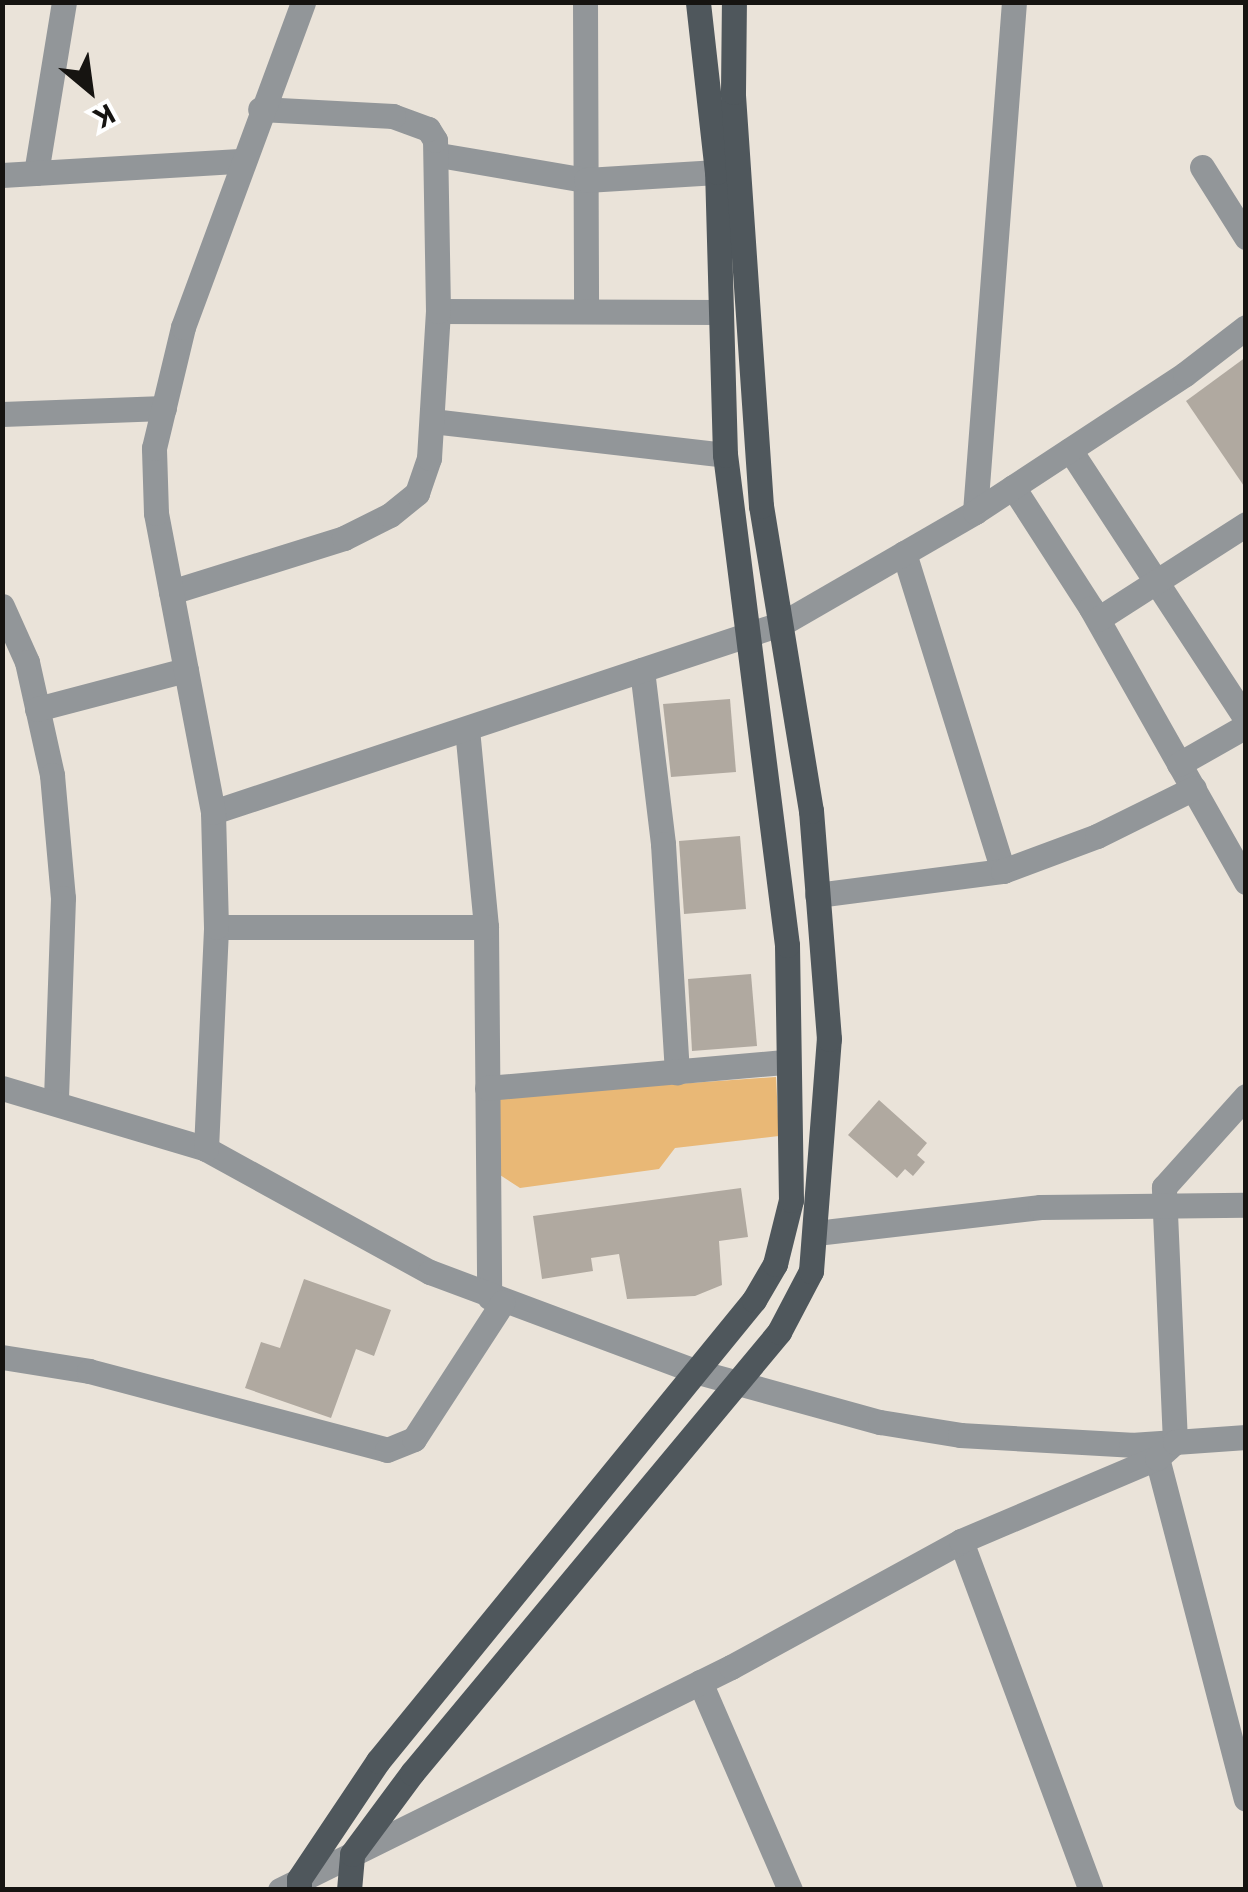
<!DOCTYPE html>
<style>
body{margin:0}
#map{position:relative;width:1248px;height:1892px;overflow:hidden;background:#eae3d9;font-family:"IBM Plex Sans",sans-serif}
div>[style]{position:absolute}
.green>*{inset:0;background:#e9b876}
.building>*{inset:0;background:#b0a9a0}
.minor>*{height:25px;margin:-12.5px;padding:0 12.5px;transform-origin:12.5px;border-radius:12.5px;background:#929699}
.major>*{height:25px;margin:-12.5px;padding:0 12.5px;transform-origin:12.5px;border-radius:12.5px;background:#4f575c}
span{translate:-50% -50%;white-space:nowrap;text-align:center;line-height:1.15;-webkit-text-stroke:8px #fff;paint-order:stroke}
.frame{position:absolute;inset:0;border:5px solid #161411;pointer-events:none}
.north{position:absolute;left:40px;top:40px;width:100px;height:100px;-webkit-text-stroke:8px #fff;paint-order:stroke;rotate:151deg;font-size:28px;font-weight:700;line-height:40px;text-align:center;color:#161411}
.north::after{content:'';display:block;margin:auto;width:35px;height:45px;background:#161411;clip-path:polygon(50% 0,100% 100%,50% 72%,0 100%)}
</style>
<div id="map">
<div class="green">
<div style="clip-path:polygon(776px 1077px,779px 1136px,675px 1148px,659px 1169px,520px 1188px,500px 1175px,495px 1097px)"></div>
</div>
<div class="building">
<div style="clip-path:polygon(1246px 357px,1246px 489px,1186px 401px)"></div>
<div style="clip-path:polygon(730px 699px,736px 772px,671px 777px,663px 704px)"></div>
<div style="clip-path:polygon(740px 836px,746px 909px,684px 914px,679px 841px)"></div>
<div style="clip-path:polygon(751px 974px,757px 1046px,692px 1051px,688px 979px)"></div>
<div style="clip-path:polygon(879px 1100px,927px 1143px,917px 1155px,925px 1162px,913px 1176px,905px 1169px,897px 1178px,848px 1135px)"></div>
<div style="clip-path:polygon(741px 1188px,748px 1237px,719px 1241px,722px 1285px,695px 1296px,627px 1299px,619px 1254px,591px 1258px,593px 1271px,542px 1279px,533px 1216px)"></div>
<div style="clip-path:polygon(304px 1279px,391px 1310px,374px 1356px,356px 1349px,331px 1418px,245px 1388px,261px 1342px,280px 1348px)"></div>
</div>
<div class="minor">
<div style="left:585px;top:2px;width:309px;rotate:89.8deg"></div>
<div style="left:439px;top:155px;width:149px;rotate:9.7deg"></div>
<div style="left:586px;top:180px;width:131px;rotate:-3.5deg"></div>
<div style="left:1202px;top:167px;width:83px;rotate:57.8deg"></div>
<div style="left:36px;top:173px;width:173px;rotate:-80.7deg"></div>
<div style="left:2px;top:175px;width:238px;rotate:-3.4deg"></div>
<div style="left:438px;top:311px;width:283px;rotate:0.2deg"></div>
<div style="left:2px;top:414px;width:162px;rotate:-2.1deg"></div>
<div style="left:432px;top:421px;width:295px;rotate:6.6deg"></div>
<div style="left:1070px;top:450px;width:321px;rotate:56.8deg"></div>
<div style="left:1013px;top:487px;width:144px;rotate:57.2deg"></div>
<div style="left:1091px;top:608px;width:315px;rotate:60.5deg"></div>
<div style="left:975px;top:512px;width:511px;rotate:-85.63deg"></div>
<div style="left:904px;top:553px;width:333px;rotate:72.7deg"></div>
<div style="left:171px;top:592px;width:181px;rotate:-17.3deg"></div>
<div style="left:344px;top:538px;width:51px;rotate:-26.6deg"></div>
<div style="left:390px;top:515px;width:35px;rotate:-39deg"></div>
<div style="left:417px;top:493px;width:37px;rotate:-71deg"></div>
<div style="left:429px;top:458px;width:147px;rotate:-86.5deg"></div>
<div style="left:438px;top:311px;width:171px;rotate:-91deg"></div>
<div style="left:435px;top:140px;width:13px;rotate:-122deg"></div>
<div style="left:428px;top:129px;width:37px;rotate:-160deg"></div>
<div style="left:393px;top:116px;width:133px;rotate:-177deg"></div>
<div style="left:2px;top:606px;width:61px;rotate:65.9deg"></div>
<div style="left:27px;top:662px;width:116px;rotate:77.5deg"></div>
<div style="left:52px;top:775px;width:123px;rotate:84.9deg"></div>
<div style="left:63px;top:898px;width:201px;rotate:92deg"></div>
<div style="left:1098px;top:619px;width:176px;rotate:-32.7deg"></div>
<div style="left:642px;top:670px;width:175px;rotate:83.1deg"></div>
<div style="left:663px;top:844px;width:229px;rotate:86.5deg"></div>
<div style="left:37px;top:709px;width:154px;rotate:-14.7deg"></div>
<div style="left:467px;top:729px;width:199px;rotate:84.5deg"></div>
<div style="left:486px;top:927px;width:370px;rotate:89.5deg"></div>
<div style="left:1179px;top:764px;width:77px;rotate:-29.6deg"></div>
<div style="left:213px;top:812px;width:601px;rotate:-18.34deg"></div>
<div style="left:783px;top:623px;width:222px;rotate:-30deg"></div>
<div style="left:975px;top:512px;width:251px;rotate:-33.3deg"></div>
<div style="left:1185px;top:374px;width:77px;rotate:-37.6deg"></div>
<div style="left:817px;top:895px;width:188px;rotate:-7.4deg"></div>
<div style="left:1003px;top:871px;width:100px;rotate:-20.4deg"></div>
<div style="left:1097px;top:836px;width:108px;rotate:-26.3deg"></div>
<div style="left:216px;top:927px;width:270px"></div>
<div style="left:2px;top:1088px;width:213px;rotate:16.6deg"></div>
<div style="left:206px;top:1149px;width:256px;rotate:28.8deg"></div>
<div style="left:430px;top:1272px;width:286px;rotate:20.5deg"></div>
<div style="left:698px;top:1372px;width:189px;rotate:15.4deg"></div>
<div style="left:880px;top:1422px;width:81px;rotate:9.2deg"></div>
<div style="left:960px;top:1435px;width:171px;rotate:3.3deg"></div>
<div style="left:1131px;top:1445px;width:44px;rotate:-3.9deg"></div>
<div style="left:1175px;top:1442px;width:255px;rotate:-92.5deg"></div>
<div style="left:1164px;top:1187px;width:122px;rotate:-48deg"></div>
<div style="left:487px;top:1088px;width:301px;rotate:-5deg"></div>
<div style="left:206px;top:1149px;width:222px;rotate:-87.4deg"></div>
<div style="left:216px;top:927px;width:115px;rotate:-91.5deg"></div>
<div style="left:213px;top:812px;width:304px;rotate:-100.8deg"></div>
<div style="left:156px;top:513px;width:65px;rotate:-91.8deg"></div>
<div style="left:154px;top:448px;width:124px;rotate:-76.5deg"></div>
<div style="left:183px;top:327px;width:346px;rotate:-69.7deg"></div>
<div style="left:816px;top:1233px;width:226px;rotate:-6.6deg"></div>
<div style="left:1040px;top:1207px;width:206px;rotate:-0.6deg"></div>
<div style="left:2px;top:1357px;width:88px;rotate:9.1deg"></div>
<div style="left:89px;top:1371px;width:308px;rotate:14.8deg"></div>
<div style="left:387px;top:1450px;width:29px;rotate:-22deg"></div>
<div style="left:414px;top:1439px;width:163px;rotate:-57deg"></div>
<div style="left:1157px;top:1458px;width:352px;rotate:75.4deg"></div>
<div style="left:961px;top:1541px;width:372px;rotate:69.6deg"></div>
<div style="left:700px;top:1682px;width:227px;rotate:66.6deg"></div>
<div style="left:280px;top:1890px;width:503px;rotate:-26.31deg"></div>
<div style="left:731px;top:1667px;width:262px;rotate:-28.7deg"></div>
<div style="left:961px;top:1541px;width:213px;rotate:-23deg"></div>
<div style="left:1157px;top:1458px;width:24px;rotate:-42deg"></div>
<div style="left:1175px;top:1442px;width:71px;rotate:-4deg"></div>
</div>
<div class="major">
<div style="left:299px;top:1890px;width:11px;rotate:-90deg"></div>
<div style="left:299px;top:1879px;width:142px;rotate:-56.2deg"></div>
<div style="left:378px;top:1761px;width:595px;rotate:-50.8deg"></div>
<div style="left:754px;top:1300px;width:42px;rotate:-59.7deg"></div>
<div style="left:775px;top:1264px;width:66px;rotate:-76deg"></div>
<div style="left:791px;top:1200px;width:255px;rotate:-90.9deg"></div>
<div style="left:787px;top:945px;width:494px;rotate:-97.2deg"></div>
<div style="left:725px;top:455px;width:283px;rotate:-91.6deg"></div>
<div style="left:717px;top:172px;width:171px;rotate:-96.4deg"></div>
<div style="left:349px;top:1890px;width:36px;rotate:-85deg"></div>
<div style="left:352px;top:1854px;width:101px;rotate:-53.5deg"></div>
<div style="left:412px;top:1773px;width:574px;rotate:-50.23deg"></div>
<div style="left:779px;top:1332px;width:69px;rotate:-62.3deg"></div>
<div style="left:811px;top:1271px;width:233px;rotate:-85.6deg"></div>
<div style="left:829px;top:1039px;width:229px;rotate:-94.5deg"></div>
<div style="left:811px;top:811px;width:309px;rotate:-99.3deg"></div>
<div style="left:761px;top:506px;width:415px;rotate:-93.9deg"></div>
<div style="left:733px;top:92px;width:90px;rotate:-89.4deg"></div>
</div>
<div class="frame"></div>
<div class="north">K</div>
</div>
